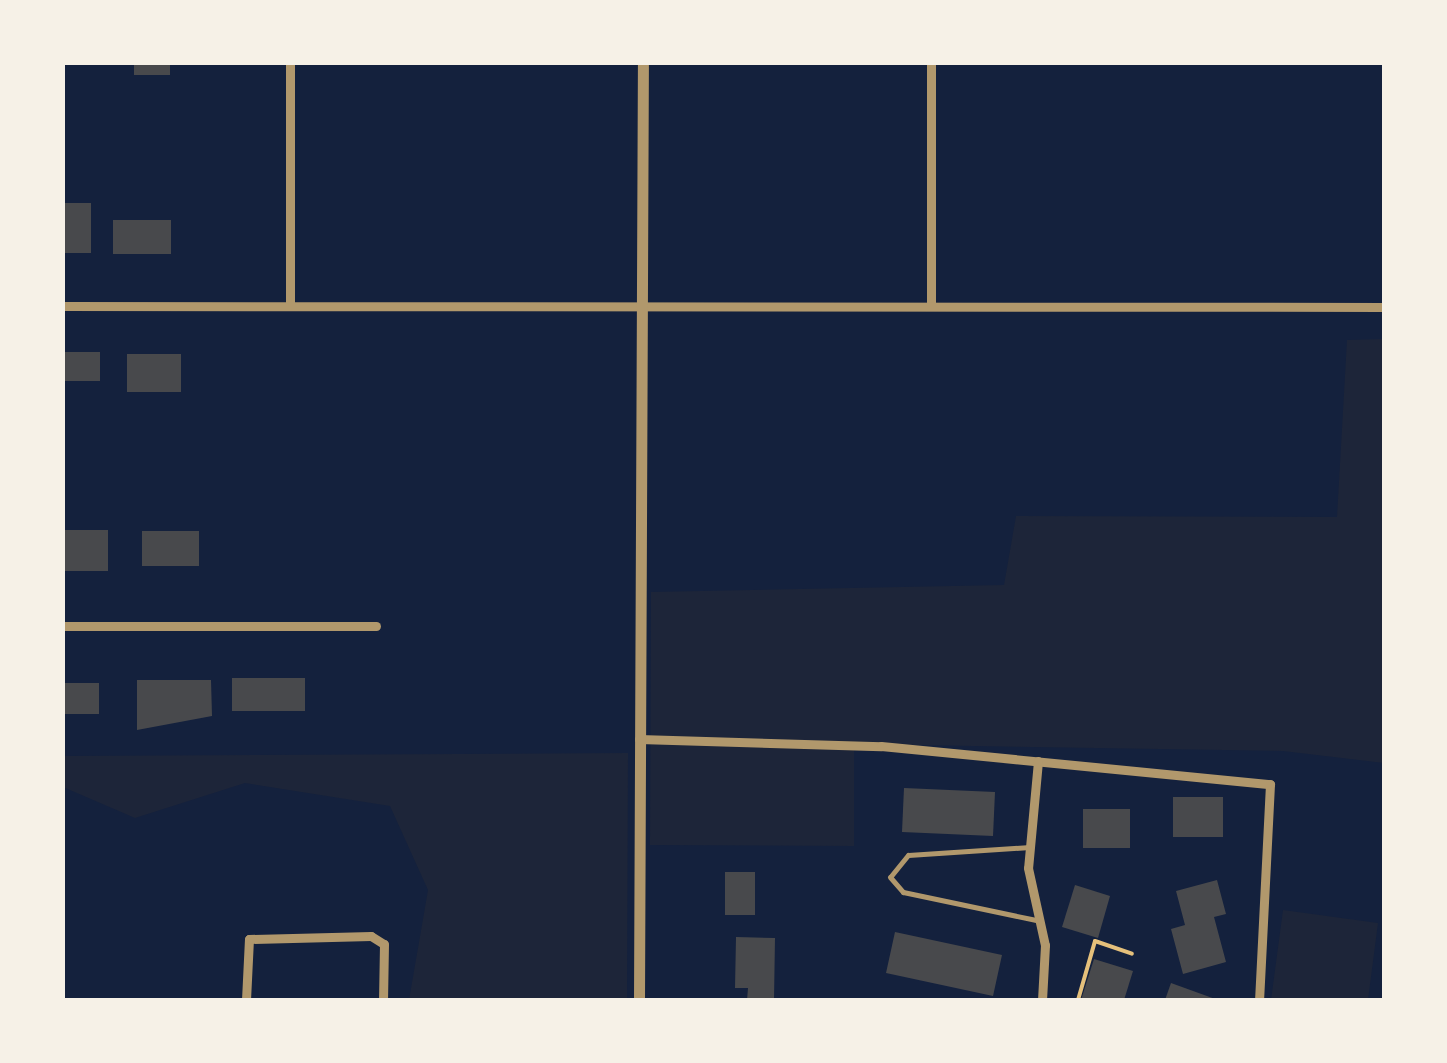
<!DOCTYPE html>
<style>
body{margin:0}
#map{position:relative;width:1447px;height:1063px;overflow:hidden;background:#14213d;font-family:Georgia,serif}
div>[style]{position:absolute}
.green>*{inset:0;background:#1d2539}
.building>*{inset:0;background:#48494c}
.path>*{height:4px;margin:-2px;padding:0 2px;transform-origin:2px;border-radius:2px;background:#e5c07b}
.service>*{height:5px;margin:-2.5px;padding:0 2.5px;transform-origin:2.5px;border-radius:2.5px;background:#b1986c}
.minor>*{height:9px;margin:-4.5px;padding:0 4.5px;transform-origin:4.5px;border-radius:4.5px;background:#b1986c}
.tertiary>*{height:11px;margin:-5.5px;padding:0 5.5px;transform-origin:5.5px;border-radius:5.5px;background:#b1986c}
span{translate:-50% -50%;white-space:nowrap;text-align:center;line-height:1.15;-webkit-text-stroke:10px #f6f1e7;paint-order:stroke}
.frame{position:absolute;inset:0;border:65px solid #f6f1e7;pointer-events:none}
</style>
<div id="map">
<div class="green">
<div style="clip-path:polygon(1384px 339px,1384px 763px,1283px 751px,854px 744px,854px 846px,650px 845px,651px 592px,1004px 585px,1016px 516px,1337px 517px,1347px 340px)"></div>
<div style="clip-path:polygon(628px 753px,627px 1000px,409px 1000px,428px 890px,390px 806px,245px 783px,135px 818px,63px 787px,63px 756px)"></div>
<div style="clip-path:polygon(1283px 910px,1378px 923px,1368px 1000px,1271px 1000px)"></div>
</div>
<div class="building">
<div style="clip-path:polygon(134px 62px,170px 62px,170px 75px,134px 75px)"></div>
<div style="clip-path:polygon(62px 203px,91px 203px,91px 253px,62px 253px)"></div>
<div style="clip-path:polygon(113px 220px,171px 220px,171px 254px,113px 254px)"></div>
<div style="clip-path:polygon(62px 352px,100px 352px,100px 381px,62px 381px)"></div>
<div style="clip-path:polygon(127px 354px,181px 354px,181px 392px,127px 392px)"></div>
<div style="clip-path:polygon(62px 530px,108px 530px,108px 571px,62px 571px)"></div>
<div style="clip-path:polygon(142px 531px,199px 531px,199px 566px,142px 566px)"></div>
<div style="clip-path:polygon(232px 678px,305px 678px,305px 711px,232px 711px)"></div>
<div style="clip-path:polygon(137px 680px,211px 680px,212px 716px,137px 730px)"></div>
<div style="clip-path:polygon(62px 683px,99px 683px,99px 714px,62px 714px)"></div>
<div style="clip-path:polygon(904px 788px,995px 792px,993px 836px,902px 832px)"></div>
<div style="clip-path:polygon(1173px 797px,1223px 797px,1223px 837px,1173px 837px)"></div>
<div style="clip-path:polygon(1083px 809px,1130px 809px,1130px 848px,1083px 848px)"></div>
<div style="clip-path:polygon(725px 872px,755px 872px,755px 915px,725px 915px)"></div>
<div style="clip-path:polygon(1217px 880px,1226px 914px,1214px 917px,1226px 962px,1183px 974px,1171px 929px,1185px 925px,1176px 891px)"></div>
<div style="clip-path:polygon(1075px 885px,1110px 896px,1098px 938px,1062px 927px)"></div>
<div style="clip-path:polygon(895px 932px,1002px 955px,993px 996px,886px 973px)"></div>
<div style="clip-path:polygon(736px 937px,775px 938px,774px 1000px,747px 1000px,748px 988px,735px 988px)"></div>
<div style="clip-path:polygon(1094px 959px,1133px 971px,1124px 1000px,1081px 1000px)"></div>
<div style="clip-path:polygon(1171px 983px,1218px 1000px,1165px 1000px)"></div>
</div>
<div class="path">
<div style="left:1078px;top:1000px;width:61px;rotate:-73.9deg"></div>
<div style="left:1095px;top:941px;width:39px;rotate:19deg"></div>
</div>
<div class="service">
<div style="left:1030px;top:847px;width:122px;rotate:176.2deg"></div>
<div style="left:908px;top:855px;width:28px;rotate:129deg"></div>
<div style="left:890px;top:877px;width:20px;rotate:49deg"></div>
<div style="left:903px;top:892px;width:136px;rotate:11.9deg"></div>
</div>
<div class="minor">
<div style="left:290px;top:62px;width:243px;rotate:90deg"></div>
<div style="left:931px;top:62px;width:241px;rotate:90deg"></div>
<div style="left:62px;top:306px;width:1322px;rotate:0.04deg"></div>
<div style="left:62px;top:626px;width:314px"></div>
<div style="left:639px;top:739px;width:242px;rotate:1.7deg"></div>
<div style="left:881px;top:746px;width:391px;rotate:5.6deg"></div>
<div style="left:1270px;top:784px;width:216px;rotate:92.9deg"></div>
<div style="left:1038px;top:761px;width:107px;rotate:95.3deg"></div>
<div style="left:1028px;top:868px;width:79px;rotate:77.6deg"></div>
<div style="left:1045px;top:945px;width:55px;rotate:93.1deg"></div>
<div style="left:246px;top:1000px;width:61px;rotate:-87.2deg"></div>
<div style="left:249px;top:939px;width:122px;rotate:-1.4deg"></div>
<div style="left:371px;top:936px;width:15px;rotate:32deg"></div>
<div style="left:384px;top:944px;width:56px;rotate:91deg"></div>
</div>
<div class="tertiary">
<div style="left:639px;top:1000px;width:938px;rotate:-89.76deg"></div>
</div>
<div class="frame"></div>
</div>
